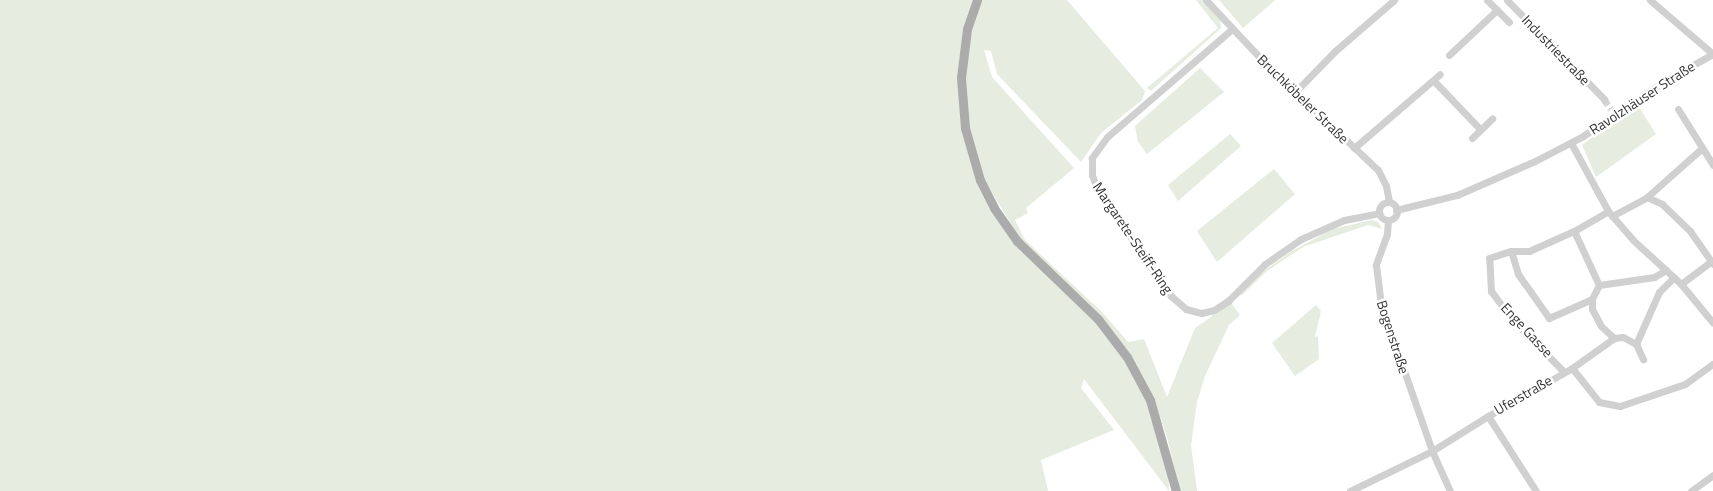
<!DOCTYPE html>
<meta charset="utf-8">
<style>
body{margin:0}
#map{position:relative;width:1713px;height:491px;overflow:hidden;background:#fff;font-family:"Titillium Web",sans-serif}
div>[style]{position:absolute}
.green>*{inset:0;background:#e6ecdf}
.minor-tunnel>*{height:7px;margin-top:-3.5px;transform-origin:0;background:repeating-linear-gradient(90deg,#d6d6d6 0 7px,transparent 0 10.5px)}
.minor>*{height:7px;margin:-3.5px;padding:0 3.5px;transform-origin:3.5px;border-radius:3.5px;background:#d0d0d0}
.minor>.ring{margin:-3.5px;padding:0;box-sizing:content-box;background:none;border:7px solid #d0d0d0;border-radius:50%}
.major>*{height:9px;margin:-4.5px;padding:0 4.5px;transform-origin:4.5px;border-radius:4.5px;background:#ababab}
span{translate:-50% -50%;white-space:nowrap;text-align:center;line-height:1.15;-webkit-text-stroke:5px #fff;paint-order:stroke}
.street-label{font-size:14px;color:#333}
</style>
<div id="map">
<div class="green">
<div style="clip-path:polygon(0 0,974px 0,965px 28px,958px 77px,962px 128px,971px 163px,991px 210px,1013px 243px,1095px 321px,1124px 359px,1147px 401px,1168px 473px,1169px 491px,1084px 379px,1081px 388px,1114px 430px,1041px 460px,1048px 491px,0 491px)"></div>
<div style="clip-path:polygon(981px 0,1067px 0,1145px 91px,1142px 100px,1101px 133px,1081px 162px,997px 74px,991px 51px,984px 50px,992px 77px,1074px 168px,1026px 208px,1028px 213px,1015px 220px,1025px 240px,1103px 313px,1128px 342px,1144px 339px,1167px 397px,1195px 328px,1210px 318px,1227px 297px,1240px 315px,1229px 325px,1205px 376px,1197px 402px,1191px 445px,1197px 491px,1180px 491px,1167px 437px,1155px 402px,1133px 359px,1116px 336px,1022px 242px,985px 181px,968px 130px,965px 79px,970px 31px)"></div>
<div style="clip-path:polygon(1196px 0,1202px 0,1220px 20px,1221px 28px,1151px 91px,1147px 88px,1218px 28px)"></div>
<div style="clip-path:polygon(1219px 0,1275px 0,1243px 28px)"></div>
<div style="clip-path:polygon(1200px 68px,1224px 92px,1147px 154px,1138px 142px,1135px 126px)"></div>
<div style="clip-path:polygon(1637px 104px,1656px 134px,1596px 177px,1582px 145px)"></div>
<div style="clip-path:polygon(1230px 134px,1241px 146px,1178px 201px,1168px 185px)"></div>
<div style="clip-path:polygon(1274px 169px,1295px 194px,1217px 262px,1197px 231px)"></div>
<div style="clip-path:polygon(1372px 220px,1378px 222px,1382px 229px,1368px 225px,1303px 247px,1267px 271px,1241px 296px,1240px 293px,1257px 276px,1292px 251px,1333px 229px)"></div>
<div style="clip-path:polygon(1316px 305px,1321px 311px,1315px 337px,1318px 336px,1319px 359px,1295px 376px,1272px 343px)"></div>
</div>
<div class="minor-tunnel">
<div style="left:1604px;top:99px;width:12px;rotate:55deg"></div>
</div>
<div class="minor">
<div style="left:1206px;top:0;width:83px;rotate:46.9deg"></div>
<div style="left:1263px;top:61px;width:158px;rotate:43.5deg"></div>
<div style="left:1378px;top:170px;width:18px;rotate:63deg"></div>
<div style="left:1386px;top:186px;width:16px;rotate:79deg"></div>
<div style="left:1487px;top:0;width:31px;rotate:45deg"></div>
<div style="left:1507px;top:0;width:139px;rotate:45.6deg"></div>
<div style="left:1650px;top:0;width:83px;rotate:40.6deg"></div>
<div style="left:1232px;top:29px;width:165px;rotate:139.2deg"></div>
<div style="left:1107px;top:137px;width:26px;rotate:126deg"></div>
<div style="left:1092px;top:158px;width:17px;rotate:90deg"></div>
<div style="left:1092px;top:175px;width:15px;rotate:70deg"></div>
<div style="left:1097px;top:189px;width:130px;rotate:55.3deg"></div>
<div style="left:1171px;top:296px;width:20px;rotate:41deg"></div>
<div style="left:1186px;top:309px;width:16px;rotate:15deg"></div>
<div style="left:1201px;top:313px;width:13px;rotate:-13deg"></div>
<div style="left:1214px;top:310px;width:17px;rotate:-33deg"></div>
<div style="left:1228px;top:301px;width:52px;rotate:-45deg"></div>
<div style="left:1265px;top:264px;width:44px;rotate:-34.8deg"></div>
<div style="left:1301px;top:239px;width:47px;rotate:-23.8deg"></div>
<div style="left:1344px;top:220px;width:36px;rotate:-11deg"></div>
<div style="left:1449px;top:55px;width:66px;rotate:-43.2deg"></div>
<div style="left:1434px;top:81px;width:66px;rotate:46.2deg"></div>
<div style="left:1295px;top:92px;width:57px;rotate:-45.7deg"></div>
<div style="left:1335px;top:51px;width:78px;rotate:-40.8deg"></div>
<div style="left:1678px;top:109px;width:66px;rotate:58deg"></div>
<div style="left:1472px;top:138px;width:28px;rotate:-44deg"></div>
<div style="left:1571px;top:143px;width:77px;rotate:61.4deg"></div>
<div style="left:1608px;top:211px;width:38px;rotate:49deg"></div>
<div style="left:1633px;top:240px;width:65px;rotate:42.5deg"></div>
<div style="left:1681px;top:284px;width:50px;rotate:50.6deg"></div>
<div style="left:1354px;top:148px;width:113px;rotate:-40.7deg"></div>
<div style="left:1647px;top:197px;width:17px;rotate:25deg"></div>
<div style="left:1662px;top:204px;width:39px;rotate:44deg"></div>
<div style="left:1690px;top:231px;width:40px;rotate:55.1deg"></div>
<div class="ring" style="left:1379px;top:202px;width:11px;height:11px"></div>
<div style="left:1396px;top:210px;width:63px;rotate:-13.8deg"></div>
<div style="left:1457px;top:195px;width:85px;rotate:-23.6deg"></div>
<div style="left:1535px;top:161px;width:54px;rotate:-27.5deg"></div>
<div style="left:1583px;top:136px;width:98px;rotate:-34.2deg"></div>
<div style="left:1664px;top:81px;width:56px;rotate:-28.9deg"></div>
<div style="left:1612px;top:216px;width:40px;rotate:-28deg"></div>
<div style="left:1647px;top:197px;width:72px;rotate:-41.6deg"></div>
<div style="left:1388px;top:220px;width:14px;rotate:94deg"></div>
<div style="left:1387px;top:234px;width:33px;rotate:110deg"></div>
<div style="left:1376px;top:265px;width:40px;rotate:82.9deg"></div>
<div style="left:1381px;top:305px;width:155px;rotate:70.7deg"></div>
<div style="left:1432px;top:451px;width:44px;rotate:65.8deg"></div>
<div style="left:1574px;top:231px;width:60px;rotate:65.2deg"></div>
<div style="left:1511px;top:251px;width:24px;rotate:73deg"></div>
<div style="left:1518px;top:274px;width:54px;rotate:54.8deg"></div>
<div style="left:1549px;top:318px;width:47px;rotate:-23.8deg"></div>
<div style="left:1681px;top:284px;width:38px;rotate:-37deg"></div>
<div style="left:1599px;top:285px;width:56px;rotate:-8.3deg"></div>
<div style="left:1654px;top:277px;width:14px;rotate:-30deg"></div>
<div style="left:1599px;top:285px;width:16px;rotate:117deg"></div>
<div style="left:1592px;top:299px;width:10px;rotate:90deg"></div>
<div style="left:1592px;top:309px;width:19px;rotate:62deg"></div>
<div style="left:1601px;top:326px;width:18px;rotate:43deg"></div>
<div style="left:1614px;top:338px;width:9px;rotate:-6deg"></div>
<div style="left:1623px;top:337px;width:15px;rotate:28deg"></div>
<div style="left:1636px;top:344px;width:57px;rotate:-66.1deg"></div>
<div style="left:1659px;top:292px;width:21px;rotate:-45deg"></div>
<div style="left:1636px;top:344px;width:17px;rotate:65deg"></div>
<div style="left:1572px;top:368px;width:43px;rotate:51.5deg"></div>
<div style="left:1599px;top:402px;width:21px;rotate:11deg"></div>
<div style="left:1620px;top:406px;width:69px;rotate:-18.7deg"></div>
<div style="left:1685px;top:384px;width:34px;rotate:-36deg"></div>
<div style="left:1564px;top:372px;width:77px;rotate:-134.5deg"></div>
<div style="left:1510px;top:317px;width:32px;rotate:-126deg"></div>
<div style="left:1491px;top:291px;width:33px;rotate:-93deg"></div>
<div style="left:1489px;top:258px;width:23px;rotate:-18deg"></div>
<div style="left:1511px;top:251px;width:18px"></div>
<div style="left:1529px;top:251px;width:49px;rotate:-24deg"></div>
<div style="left:1574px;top:231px;width:39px;rotate:-30deg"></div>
<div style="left:1488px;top:416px;width:89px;rotate:57.4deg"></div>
<div style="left:1350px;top:491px;width:91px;rotate:-26deg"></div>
<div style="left:1432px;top:451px;width:66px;rotate:-32deg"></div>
<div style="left:1488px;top:416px;width:97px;rotate:-29.7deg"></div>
<div style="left:1572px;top:368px;width:52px;rotate:-35.5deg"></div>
<div style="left:1691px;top:491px;width:27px;rotate:-36deg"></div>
</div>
<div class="major">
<div style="left:977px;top:0;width:31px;rotate:109deg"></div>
<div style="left:967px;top:29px;width:49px;rotate:97deg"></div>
<div style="left:961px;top:78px;width:50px;rotate:85.4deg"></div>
<div style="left:965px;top:128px;width:54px;rotate:73.9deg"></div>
<div style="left:980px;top:180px;width:31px;rotate:63deg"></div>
<div style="left:994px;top:208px;width:40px;rotate:55.1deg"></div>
<div style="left:1017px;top:241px;width:112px;rotate:43.9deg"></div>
<div style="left:1098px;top:319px;width:48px;rotate:52.7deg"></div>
<div style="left:1127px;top:357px;width:49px;rotate:61.9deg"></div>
<div style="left:1150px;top:400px;width:95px;rotate:74.1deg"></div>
</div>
<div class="street-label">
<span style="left:1556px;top:50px;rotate:46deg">Industriestraße</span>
<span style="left:1642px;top:98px;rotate:-33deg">Ravolzhäuser Straße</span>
<span style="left:1303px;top:99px;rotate:44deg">Bruchköbeler Straße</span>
<span style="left:1133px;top:238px;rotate:56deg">Margarete-Steiff-Ring</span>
<span style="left:1527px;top:330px;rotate:47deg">Enge Gasse</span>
<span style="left:1393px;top:337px;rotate:72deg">Bogenstraße</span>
<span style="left:1523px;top:395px;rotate:-30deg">Uferstraße</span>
</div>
</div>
